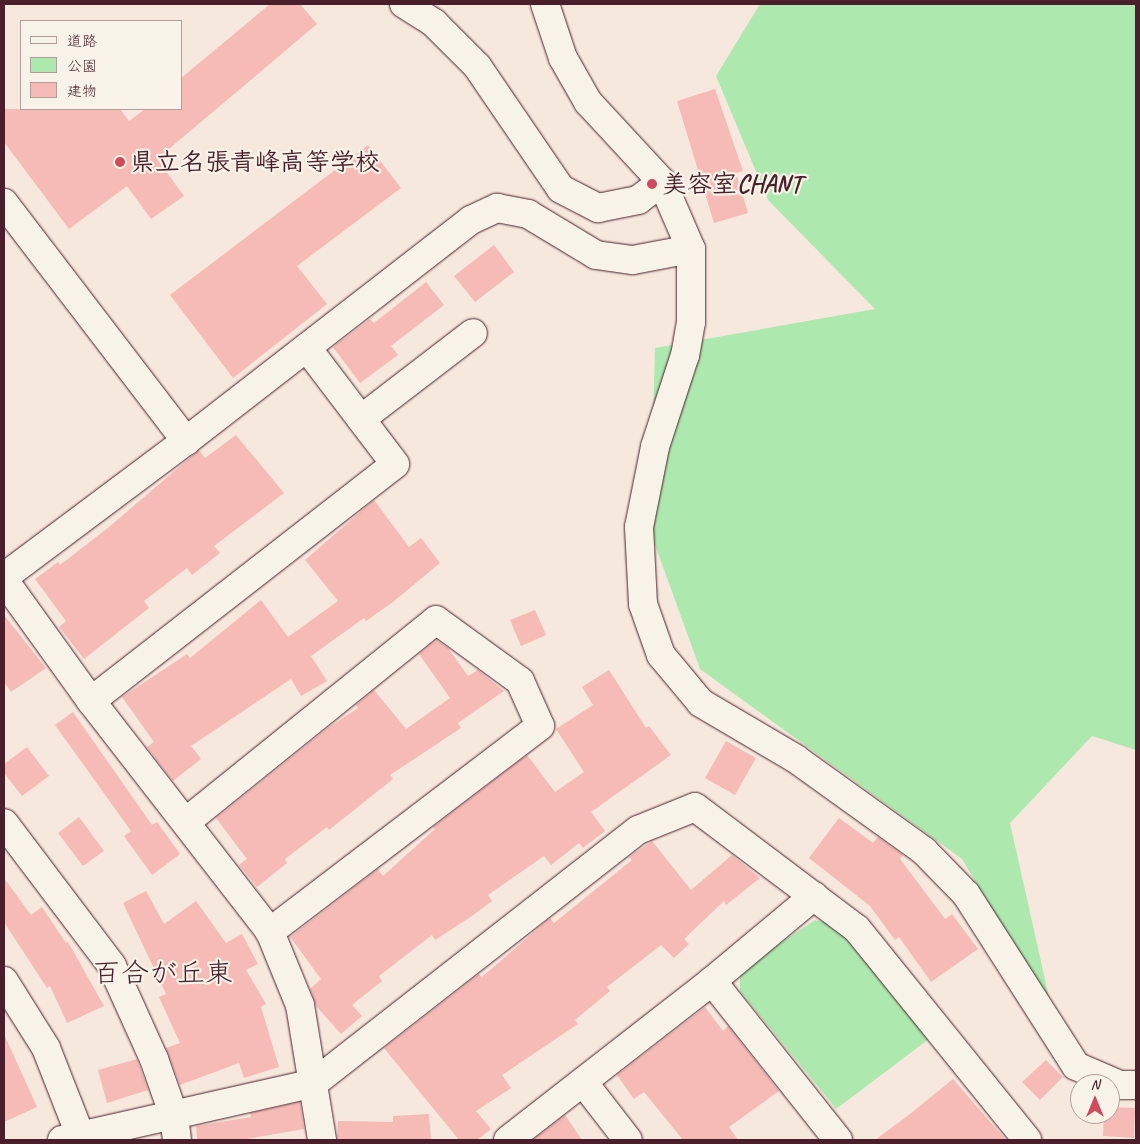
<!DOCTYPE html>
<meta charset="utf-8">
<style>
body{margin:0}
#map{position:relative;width:1140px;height:1144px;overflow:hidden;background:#f7e8de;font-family:Caveat,"Klee One",sans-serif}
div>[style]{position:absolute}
.green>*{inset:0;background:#ade9af}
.building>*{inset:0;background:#f6bab7}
.roads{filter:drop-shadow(0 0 1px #4a1f2b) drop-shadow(0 0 1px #4a1f2b)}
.minor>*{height:28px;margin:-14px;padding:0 14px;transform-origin:14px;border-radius:14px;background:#f7f3e8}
.dots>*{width:14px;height:14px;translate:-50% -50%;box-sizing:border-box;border:2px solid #f7f3e8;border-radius:50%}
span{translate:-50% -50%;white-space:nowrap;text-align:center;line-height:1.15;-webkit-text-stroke:4.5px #f7f3e8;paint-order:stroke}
.poi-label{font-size:25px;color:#4a1f2b;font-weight:700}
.left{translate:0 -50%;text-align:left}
.quarter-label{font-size:28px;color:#4a1f2b}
.frame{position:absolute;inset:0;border:5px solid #4a1f2b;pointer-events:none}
.legend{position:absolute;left:20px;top:20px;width:162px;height:90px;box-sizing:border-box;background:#f7f3e8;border:1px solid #b29e9c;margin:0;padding:6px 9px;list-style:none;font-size:15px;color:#4a1f2b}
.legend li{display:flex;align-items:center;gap:10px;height:25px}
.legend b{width:25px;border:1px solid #b29e9c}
.north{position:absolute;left:1070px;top:1074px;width:50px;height:50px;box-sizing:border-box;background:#f7f3e8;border:1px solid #b29e9c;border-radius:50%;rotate:0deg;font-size:14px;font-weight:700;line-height:20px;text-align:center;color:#4a1f2b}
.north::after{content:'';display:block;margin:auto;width:18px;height:22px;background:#d1495b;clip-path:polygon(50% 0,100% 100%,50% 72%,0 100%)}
</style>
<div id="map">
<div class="green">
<div style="clip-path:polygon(760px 4px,1136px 4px,1136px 750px,1092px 736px,1010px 823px,1052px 1011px,962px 859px,700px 669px,650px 531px,655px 348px,875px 309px,768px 200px,716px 76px)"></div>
<div style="clip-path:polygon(815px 920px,837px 925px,929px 1039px,836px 1109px,740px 991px,740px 970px)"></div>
</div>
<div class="building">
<div style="clip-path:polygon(270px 4px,300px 4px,317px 24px,157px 159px,184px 196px,151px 219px,127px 186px,69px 229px,4px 142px,4px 109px,120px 109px,129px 121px,145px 109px,181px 109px,181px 78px)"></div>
<div style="clip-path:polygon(715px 89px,743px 171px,736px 173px,748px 213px,714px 223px,677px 101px)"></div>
<div style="clip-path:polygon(368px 145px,401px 188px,297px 266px,327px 304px,233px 378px,170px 295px)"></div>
<div style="clip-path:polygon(494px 245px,514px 272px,475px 302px,454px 276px)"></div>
<div style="clip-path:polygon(426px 282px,444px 305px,391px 346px,398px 355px,360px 383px,333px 347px,370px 319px,374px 323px)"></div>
<div style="clip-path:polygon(236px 435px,284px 493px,214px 546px,220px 553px,192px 575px,187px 568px,144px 601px,149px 608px,84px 659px,59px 627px,66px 621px,35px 579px,58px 562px,60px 565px,109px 527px,199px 450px,205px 458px)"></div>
<div style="clip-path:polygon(374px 500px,409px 547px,421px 538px,440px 563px,393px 602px,366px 621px,364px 618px,311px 656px,327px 681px,301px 696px,291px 679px,191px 746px,201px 759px,173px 781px,147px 747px,154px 742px,122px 697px,187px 654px,190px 658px,261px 600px,288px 637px,338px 601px,305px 560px)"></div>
<div style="clip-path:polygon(535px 610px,546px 635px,521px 646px,510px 620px)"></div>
<div style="clip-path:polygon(4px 615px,46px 668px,11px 692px,4px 682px)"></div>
<div style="clip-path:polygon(436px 640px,448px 648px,468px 676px,478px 670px,504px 691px,458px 723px,461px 728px,390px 775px,393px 779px,329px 830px,327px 827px,285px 859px,287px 863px,257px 887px,239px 865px,247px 859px,216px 818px,329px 727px,358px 708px,356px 705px,374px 690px,406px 729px,450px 698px,419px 654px)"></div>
<div style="clip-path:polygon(609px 670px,646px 728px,649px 726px,671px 755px,591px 812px,605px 831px,583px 848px,579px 843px,551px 865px,544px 856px,488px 895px,492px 901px,472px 916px,435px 940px,432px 935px,379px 976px,382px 981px,352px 1005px,362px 1016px,341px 1034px,316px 1006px,310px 989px,321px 979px,290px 937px,378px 869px,383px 876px,435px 829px,433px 827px,527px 755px,555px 792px,584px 772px,556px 729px,593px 705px,582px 687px)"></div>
<div style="clip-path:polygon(73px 712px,152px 825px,157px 822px,180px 854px,152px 875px,124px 836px,131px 831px,55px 725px)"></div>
<div style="clip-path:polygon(726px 741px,756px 758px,735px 795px,705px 778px)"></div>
<div style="clip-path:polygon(27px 747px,49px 776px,22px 796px,4px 773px,4px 764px)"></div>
<div style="clip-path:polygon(79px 817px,104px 851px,83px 866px,58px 833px)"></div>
<div style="clip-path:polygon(839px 818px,873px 843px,878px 837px,903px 855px,900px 859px,945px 919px,952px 914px,978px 949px,931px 982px,899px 937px,895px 940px,870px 906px,809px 858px)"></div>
<div style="clip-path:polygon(652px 841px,691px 890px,732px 855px,760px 878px,726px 905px,724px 901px,684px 939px,689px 944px,674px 958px,661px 945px,607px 987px,610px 991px,575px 1020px,578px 1024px,502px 1075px,511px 1088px,476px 1111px,491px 1129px,477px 1140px,459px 1140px,384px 1048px,479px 974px,482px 977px,550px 918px,554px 923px,632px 860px,629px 857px)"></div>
<div style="clip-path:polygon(4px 878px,31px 915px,42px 907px,66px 943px,68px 942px,104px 1006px,67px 1023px,50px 986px,47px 988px,4px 922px)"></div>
<div style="clip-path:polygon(146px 891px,164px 924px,196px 901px,226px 943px,242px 934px,258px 964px,246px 970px,266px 1004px,261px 1007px,279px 1067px,244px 1078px,239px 1063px,180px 1085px,166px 1048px,180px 1043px,159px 997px,166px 994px,123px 903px)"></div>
<div style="clip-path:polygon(705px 1007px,723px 1031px,728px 1026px,779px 1091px,729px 1127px,738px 1140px,683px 1140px,644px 1092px,634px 1099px,617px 1075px)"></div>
<div style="clip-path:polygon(4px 1034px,37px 1107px,4px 1122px)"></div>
<div style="clip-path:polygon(137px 1059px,148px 1090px,107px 1103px,98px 1070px)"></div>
<div style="clip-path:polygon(1046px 1060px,1063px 1077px,1040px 1100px,1022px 1082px)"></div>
<div style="clip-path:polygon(953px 1079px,1006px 1140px,875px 1140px,910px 1114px)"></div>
<div style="clip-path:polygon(300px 1102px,304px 1129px,242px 1140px,197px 1140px,196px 1126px,251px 1117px,250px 1113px)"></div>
<div style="clip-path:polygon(1110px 1107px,1135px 1108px,1134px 1138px,1103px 1136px,1104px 1114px,1110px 1114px)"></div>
<div style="clip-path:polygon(429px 1114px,431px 1140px,337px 1140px,338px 1121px,393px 1122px,393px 1116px)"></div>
<div style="clip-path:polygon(565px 1115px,582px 1140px,533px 1140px)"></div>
</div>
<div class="roads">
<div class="minor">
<div style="left:404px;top:4px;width:36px;rotate:32deg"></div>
<div style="left:434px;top:23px;width:61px;rotate:45deg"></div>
<div style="left:477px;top:66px;width:149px;rotate:55.7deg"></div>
<div style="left:561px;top:189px;width:42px;rotate:27.2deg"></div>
<div style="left:598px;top:208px;width:41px;rotate:-11.3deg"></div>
<div style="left:638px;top:200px;width:30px;rotate:-37deg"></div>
<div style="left:545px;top:4px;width:57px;rotate:71.6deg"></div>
<div style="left:563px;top:58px;width:51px;rotate:60.4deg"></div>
<div style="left:588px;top:102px;width:109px;rotate:47.2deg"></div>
<div style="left:662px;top:182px;width:73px;rotate:66.6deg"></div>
<div style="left:691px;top:249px;width:73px;rotate:90deg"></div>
<div style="left:691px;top:322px;width:34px;rotate:100deg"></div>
<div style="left:685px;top:355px;width:97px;rotate:108.1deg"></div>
<div style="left:655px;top:447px;width:82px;rotate:101.3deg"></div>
<div style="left:639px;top:527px;width:77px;rotate:87deg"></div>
<div style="left:643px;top:604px;width:54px;rotate:70.6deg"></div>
<div style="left:661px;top:655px;width:62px;rotate:50.2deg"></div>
<div style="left:701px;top:703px;width:110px;rotate:30.5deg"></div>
<div style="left:796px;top:759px;width:158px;rotate:35.7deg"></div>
<div style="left:924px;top:851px;width:60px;rotate:45.7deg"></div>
<div style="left:966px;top:894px;width:204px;rotate:57.4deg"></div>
<div style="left:1076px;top:1066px;width:48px;rotate:23.4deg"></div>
<div style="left:1120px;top:1085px;width:16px"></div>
<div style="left:4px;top:203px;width:300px;rotate:52.6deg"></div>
<div style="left:361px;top:419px;width:141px;rotate:-37.5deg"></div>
<div style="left:4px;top:577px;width:227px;rotate:-36.8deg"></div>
<div style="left:186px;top:441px;width:361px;rotate:-37.8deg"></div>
<div style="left:471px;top:220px;width:29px;rotate:-25deg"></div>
<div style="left:497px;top:208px;width:32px;rotate:11deg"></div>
<div style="left:528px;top:214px;width:79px;rotate:31.1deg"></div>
<div style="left:596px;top:255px;width:37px;rotate:8deg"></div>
<div style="left:633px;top:260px;width:59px;rotate:-10.7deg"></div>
<div style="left:4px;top:580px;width:149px;rotate:54.3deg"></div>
<div style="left:91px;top:701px;width:292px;rotate:52.2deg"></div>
<div style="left:270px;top:932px;width:79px;rotate:67.7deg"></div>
<div style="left:300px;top:1005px;width:137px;rotate:80.7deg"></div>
<div style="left:91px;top:701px;width:385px;rotate:-37.9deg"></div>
<div style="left:395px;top:464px;width:146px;rotate:-127.2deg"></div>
<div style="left:187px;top:821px;width:320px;rotate:-38.9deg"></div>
<div style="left:436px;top:620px;width:104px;rotate:36deg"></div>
<div style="left:520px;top:681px;width:49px;rotate:66deg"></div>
<div style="left:540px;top:726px;width:340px;rotate:142.7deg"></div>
<div style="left:4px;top:823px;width:179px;rotate:52.9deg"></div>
<div style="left:112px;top:966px;width:102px;rotate:65.7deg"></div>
<div style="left:154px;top:1059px;width:60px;rotate:70.7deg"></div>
<div style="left:174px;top:1116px;width:24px;rotate:83deg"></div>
<div style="left:4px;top:981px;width:79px;rotate:57.9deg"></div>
<div style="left:46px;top:1048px;width:99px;rotate:68.6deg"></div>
<div style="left:712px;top:981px;width:203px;rotate:51.6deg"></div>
<div style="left:583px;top:1082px;width:73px;rotate:52.2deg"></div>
<div style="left:62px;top:1140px;width:258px;rotate:-12.7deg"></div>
<div style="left:314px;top:1083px;width:411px;rotate:-38deg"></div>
<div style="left:638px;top:830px;width:61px;rotate:-22deg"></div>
<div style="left:695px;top:807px;width:203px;rotate:37deg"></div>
<div style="left:857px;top:929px;width:271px;rotate:51.1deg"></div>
<div style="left:508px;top:1140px;width:259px;rotate:-37.9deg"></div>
<div style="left:712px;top:981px;width:133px;rotate:-39.8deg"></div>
</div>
</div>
<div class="dots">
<div style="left:120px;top:162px;background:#d1495b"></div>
<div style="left:652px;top:184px;background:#d1495b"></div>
</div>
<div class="poi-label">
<span class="left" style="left:130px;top:162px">県立名張青峰高等学校</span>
<span class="left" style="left:662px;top:184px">美容室CHANT</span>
</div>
<div class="quarter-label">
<span style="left:163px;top:973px">百合が丘東</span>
</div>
<div class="frame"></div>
<ul class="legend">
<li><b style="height:6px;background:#f7f3e8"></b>道路</li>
<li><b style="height:14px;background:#ade9af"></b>公園</li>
<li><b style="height:14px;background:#f6bab7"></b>建物</li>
</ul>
<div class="north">N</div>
</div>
